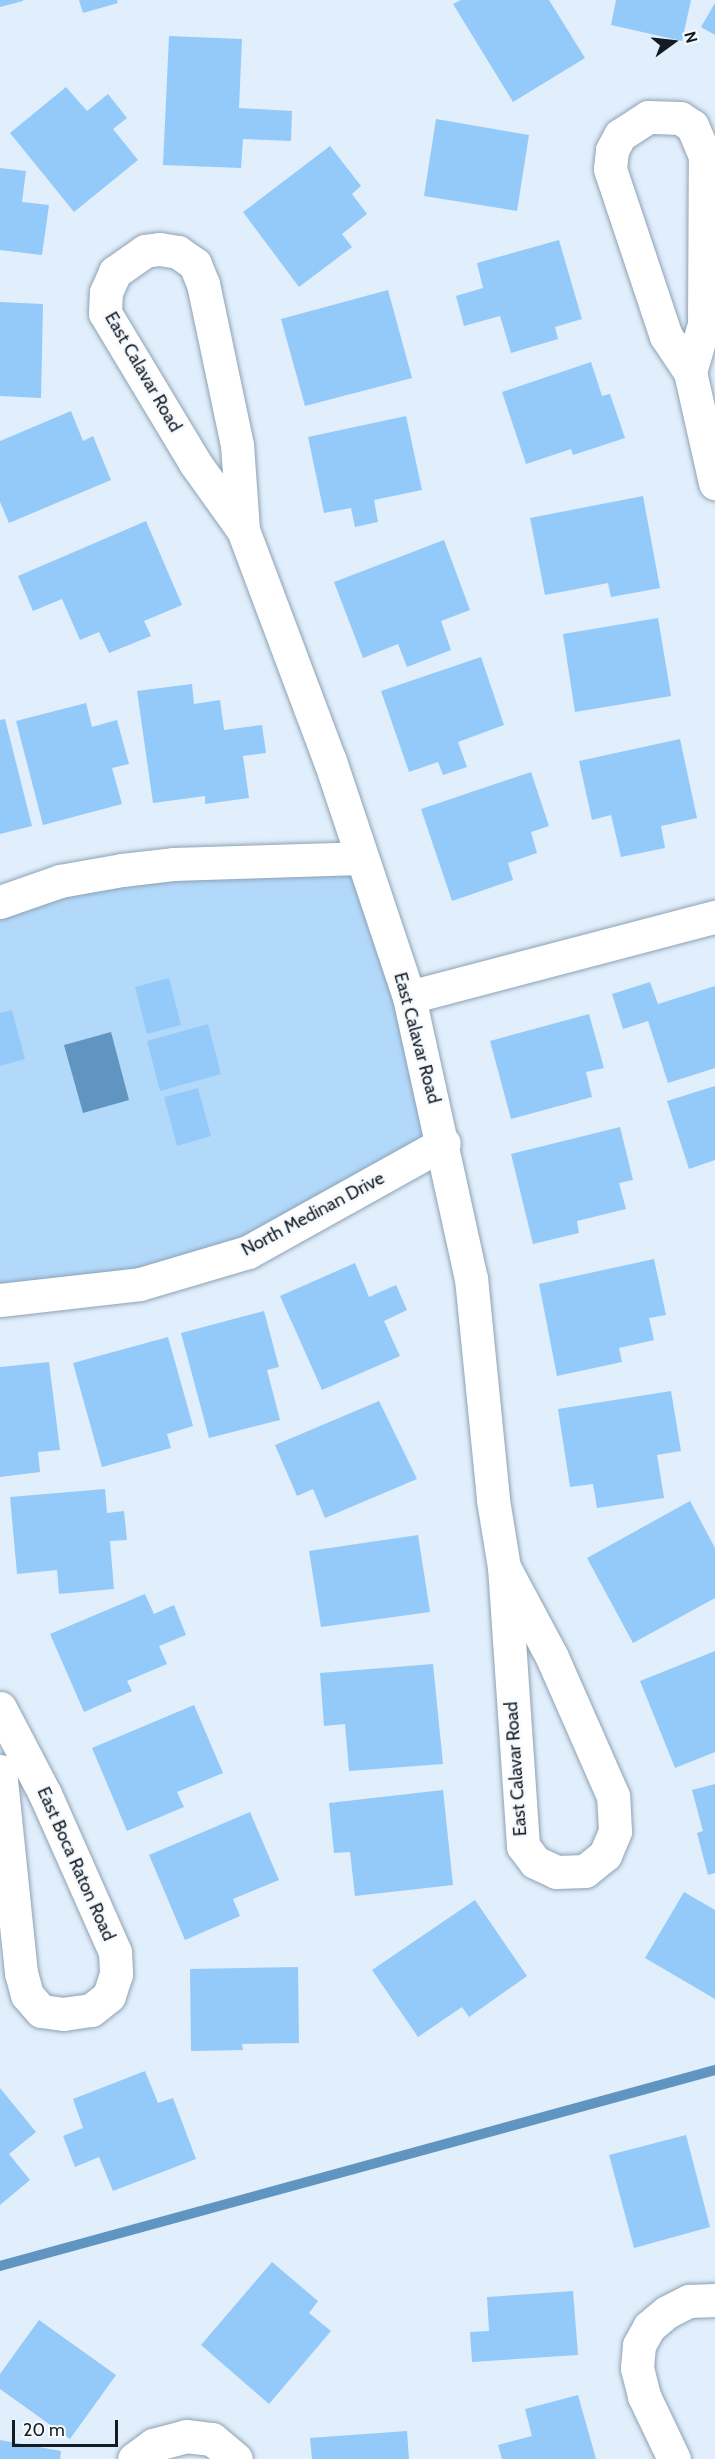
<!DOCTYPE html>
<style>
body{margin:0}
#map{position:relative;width:715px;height:2459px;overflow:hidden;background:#e1eefb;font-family:Cabin,sans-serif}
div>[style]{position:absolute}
.green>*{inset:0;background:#b3d9fa}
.water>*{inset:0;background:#6195c1}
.stream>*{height:10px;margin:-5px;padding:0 5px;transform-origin:5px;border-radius:5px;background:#6195c1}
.building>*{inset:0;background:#94caf9}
.roads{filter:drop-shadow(0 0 2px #8ca2b5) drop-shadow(0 0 2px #8ca2b5)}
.street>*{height:33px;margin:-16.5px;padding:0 16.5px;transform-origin:16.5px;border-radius:16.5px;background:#fff}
span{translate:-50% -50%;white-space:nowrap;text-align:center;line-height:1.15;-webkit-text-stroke:5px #f6fafe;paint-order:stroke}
.street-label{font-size:18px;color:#141c23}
.north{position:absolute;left:643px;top:12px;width:60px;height:60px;-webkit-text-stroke:4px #f6fafe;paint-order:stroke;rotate:75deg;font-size:16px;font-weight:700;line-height:24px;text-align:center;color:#141c23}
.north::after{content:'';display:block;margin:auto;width:21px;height:27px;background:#141c23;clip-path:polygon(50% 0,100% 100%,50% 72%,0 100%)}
.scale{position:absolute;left:12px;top:2420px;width:106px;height:27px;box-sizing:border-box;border:3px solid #141c23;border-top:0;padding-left:8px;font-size:18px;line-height:21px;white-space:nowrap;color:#141c23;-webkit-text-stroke:4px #f6fafe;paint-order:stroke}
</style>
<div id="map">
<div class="green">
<div style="clip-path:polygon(360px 858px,444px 1143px,248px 1252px,0 1300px,0 902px,18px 895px)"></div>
</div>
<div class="water">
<div style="clip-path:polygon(111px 1032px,129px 1100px,83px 1113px,64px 1045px)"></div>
</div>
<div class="stream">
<div style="left:0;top:2266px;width:741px;rotate:-15.33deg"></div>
</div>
<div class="building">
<div style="clip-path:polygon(0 0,23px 0,23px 1px,0 7px)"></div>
<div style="clip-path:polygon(79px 0,117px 0,118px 3px,83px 13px)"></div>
<div style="clip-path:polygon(461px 0,549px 0,585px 58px,513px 102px,453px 4px)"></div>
<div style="clip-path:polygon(616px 0,691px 0,682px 41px,611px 25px)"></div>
<div style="clip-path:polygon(715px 3px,715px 35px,701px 27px)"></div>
<div style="clip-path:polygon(169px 36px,242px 39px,239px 108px,292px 111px,291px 141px,243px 139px,241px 168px,163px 165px)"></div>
<div style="clip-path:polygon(66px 87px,87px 111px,108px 94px,127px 118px,113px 129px,138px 160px,74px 212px,10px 133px)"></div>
<div style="clip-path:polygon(436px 119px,529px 135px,517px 211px,424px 196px)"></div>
<div style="clip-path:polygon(330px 146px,361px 186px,352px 194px,367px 214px,342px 234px,352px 247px,299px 287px,243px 212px)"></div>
<div style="clip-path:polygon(0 168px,26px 171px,22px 202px,49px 205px,42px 255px,0 250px)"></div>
<div style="clip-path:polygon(559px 240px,582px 319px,555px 327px,558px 339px,511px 353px,500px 316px,464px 326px,456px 296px,483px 288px,477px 263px)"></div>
<div style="clip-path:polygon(388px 290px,412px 378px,305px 406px,281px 319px)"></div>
<div style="clip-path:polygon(0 302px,43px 304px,41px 398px,0 396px)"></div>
<div style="clip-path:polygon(591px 362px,602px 396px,610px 394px,625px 438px,573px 455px,571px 449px,526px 464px,502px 392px)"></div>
<div style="clip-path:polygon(71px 411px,83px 441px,93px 436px,111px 480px,9px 523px,0 502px,0 441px)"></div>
<div style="clip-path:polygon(406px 416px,422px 490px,374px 500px,378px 522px,355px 527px,351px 508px,324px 513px,308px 437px)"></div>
<div style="clip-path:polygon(643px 496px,660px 588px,611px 597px,608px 583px,545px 595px,530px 518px)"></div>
<div style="clip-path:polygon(146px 521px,182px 605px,144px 621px,151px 636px,109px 653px,99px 632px,80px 640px,62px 599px,33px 611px,18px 576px)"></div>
<div style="clip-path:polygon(444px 540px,470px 610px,441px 621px,451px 650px,407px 667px,398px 644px,363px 658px,334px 582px)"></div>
<div style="clip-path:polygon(658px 618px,671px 696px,575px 712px,563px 634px)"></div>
<div style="clip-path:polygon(481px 657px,504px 725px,458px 742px,467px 767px,443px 775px,438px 762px,409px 772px,381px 691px)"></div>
<div style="clip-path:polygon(192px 684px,194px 704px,220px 700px,224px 730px,262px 725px,266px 753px,243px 756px,249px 798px,205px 804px,205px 796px,153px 803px,137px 691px)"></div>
<div style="clip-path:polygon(86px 703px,92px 727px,117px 720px,129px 764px,112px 768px,122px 804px,43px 825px,16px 721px)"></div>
<div style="clip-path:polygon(5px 719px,32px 826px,0 834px,0 720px)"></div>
<div style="clip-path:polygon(680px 739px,697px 818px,661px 826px,665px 848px,621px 857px,611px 815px,592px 820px,579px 761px)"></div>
<div style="clip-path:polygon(531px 772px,549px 826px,531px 832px,537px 853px,508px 863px,513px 880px,452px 901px,421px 809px)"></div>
<div style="clip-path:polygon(169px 978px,181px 1025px,147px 1034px,135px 987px)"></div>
<div style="clip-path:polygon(650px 982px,658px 1004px,715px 986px,715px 1068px,668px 1083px,648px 1021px,623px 1029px,612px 994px)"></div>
<div style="clip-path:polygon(12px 1010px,25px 1059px,0 1066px,0 1013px)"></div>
<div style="clip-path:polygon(589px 1014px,604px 1068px,586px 1072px,592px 1097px,511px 1119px,490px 1041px)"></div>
<div style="clip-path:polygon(208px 1024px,221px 1074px,160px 1091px,147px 1041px)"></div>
<div style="clip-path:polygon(715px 1086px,715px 1160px,689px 1169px,667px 1101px)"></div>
<div style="clip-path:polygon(198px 1088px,211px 1136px,177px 1146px,164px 1097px)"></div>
<div style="clip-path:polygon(620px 1127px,633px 1180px,619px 1183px,626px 1209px,577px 1221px,579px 1233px,533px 1244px,511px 1154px)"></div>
<div style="clip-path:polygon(654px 1259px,666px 1315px,649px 1318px,654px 1340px,619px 1348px,622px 1362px,557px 1376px,539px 1284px)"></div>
<div style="clip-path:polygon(355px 1263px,369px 1297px,396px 1285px,407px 1310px,384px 1321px,400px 1356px,322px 1390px,280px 1296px)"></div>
<div style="clip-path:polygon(264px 1311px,279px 1367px,267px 1370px,280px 1420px,209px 1438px,181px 1333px)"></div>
<div style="clip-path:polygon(168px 1337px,193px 1426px,167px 1434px,171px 1448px,102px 1467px,73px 1363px)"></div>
<div style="clip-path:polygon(49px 1362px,60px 1450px,38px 1452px,40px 1472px,0 1477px,0 1367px)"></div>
<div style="clip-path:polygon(671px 1391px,681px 1451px,657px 1455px,664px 1498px,597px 1508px,593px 1484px,570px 1487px,558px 1409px)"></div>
<div style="clip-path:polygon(379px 1401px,417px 1479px,325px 1518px,313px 1489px,297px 1496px,275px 1445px)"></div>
<div style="clip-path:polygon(105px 1489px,107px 1513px,124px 1511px,127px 1540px,110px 1541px,114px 1589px,59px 1594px,57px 1570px,17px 1574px,10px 1497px)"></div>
<div style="clip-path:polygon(690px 1501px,715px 1548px,715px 1598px,633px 1643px,587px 1558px)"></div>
<div style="clip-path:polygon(418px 1535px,430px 1612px,321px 1627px,309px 1551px)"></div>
<div style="clip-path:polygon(145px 1594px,154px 1614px,174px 1605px,186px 1635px,159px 1646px,167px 1664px,127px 1681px,132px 1691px,84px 1712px,50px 1634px)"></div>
<div style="clip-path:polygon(715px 1651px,715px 1752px,675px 1768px,640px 1681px)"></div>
<div style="clip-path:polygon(433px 1664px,443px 1764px,349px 1771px,345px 1724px,324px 1726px,320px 1673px)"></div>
<div style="clip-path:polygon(194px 1705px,223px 1773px,177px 1792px,184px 1807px,127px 1831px,92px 1748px)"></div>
<div style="clip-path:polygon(715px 1784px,715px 1873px,708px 1875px,697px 1833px,703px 1831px,692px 1790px)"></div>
<div style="clip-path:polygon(443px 1790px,453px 1885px,355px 1896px,350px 1852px,334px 1853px,329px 1803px)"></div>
<div style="clip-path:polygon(250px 1812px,279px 1880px,233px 1899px,240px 1916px,185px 1940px,149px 1855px)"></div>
<div style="clip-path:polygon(684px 1892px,715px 1910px,715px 1999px,645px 1958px)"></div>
<div style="clip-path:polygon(475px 1900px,527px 1976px,469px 2017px,462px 2007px,418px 2037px,372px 1970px)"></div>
<div style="clip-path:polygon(298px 1967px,299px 2043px,242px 2044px,243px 2050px,191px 2051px,190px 1969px)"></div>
<div style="clip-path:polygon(145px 2071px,158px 2103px,173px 2098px,196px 2159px,113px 2191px,99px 2157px,75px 2167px,63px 2136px,83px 2128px,73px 2099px)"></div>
<div style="clip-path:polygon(0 2088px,36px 2132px,9px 2154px,30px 2180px,0 2205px)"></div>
<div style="clip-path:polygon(686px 2135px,710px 2227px,634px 2248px,609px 2155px)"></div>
<div style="clip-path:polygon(272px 2262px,318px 2301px,309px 2313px,331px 2331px,269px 2404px,201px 2345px)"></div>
<div style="clip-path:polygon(573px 2291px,578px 2355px,472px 2362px,470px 2332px,489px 2331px,487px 2297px)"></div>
<div style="clip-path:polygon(39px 2320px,116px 2375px,70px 2439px,0 2389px,0 2374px)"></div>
<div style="clip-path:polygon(578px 2395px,596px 2459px,502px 2459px,498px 2445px,532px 2436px,525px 2409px)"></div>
<div style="clip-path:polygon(407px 2431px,409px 2459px,312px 2459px,310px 2438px)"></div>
<div style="clip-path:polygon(0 2440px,61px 2451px,60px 2459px,0 2459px)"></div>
</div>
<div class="roads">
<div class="street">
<div style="left:690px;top:372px;width:50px;rotate:-73.7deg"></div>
<div style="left:704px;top:324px;width:168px;rotate:-89.7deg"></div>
<div style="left:705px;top:156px;width:33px;rotate:-113deg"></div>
<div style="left:692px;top:126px;width:14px;rotate:-146deg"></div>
<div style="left:680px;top:118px;width:32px;rotate:-178deg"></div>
<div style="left:648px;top:117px;width:33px;rotate:147deg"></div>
<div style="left:620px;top:135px;width:17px;rotate:118deg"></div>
<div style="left:612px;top:150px;width:19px;rotate:96deg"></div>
<div style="left:610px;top:169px;width:176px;rotate:71.5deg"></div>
<div style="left:666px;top:336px;width:43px;rotate:56.3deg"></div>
<div style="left:690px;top:372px;width:114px;rotate:77.3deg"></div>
<div style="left:243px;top:530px;width:85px;rotate:-94deg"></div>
<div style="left:237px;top:445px;width:165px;rotate:-101.9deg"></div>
<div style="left:203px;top:284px;width:22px;rotate:-112deg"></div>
<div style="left:195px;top:264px;width:21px;rotate:-145deg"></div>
<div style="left:178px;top:252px;width:19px;rotate:-171deg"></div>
<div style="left:159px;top:249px;width:14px;rotate:172deg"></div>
<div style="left:145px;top:251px;width:37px;rotate:145deg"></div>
<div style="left:115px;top:272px;width:22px;rotate:114deg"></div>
<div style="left:106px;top:292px;width:21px;rotate:93deg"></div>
<div style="left:105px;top:313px;width:175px;rotate:59deg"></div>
<div style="left:195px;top:463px;width:82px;rotate:54.4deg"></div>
<div style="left:243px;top:530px;width:247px;rotate:69.4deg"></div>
<div style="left:330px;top:761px;width:249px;rotate:71.5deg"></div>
<div style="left:409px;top:997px;width:288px;rotate:77.6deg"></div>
<div style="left:471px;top:1278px;width:223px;rotate:84.3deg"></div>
<div style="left:493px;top:1500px;width:68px;rotate:80.7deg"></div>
<div style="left:504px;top:1567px;width:280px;rotate:86.1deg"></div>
<div style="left:523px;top:1846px;width:20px;rotate:53deg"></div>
<div style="left:535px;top:1862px;width:23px;rotate:25deg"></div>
<div style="left:556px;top:1872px;width:29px;rotate:-2deg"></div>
<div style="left:585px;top:1871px;width:26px;rotate:-39deg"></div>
<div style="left:605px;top:1855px;width:26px;rotate:-67deg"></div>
<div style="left:615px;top:1831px;width:35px;rotate:-93deg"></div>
<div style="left:613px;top:1796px;width:152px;rotate:-113.7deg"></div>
<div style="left:552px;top:1657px;width:102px;rotate:-118.1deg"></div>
<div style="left:0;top:902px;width:64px;rotate:-19.3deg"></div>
<div style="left:60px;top:881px;width:63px;rotate:-10.1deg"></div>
<div style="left:122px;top:870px;width:51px;rotate:-6.7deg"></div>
<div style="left:173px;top:864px;width:187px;rotate:-1.8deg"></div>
<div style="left:409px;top:997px;width:316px;rotate:-14.7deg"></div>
<div style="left:0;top:1300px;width:141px;rotate:-6.5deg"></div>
<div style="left:140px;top:1284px;width:113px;rotate:-16.5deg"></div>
<div style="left:248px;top:1252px;width:224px;rotate:-29.1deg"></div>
<div style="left:0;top:1708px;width:97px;rotate:62.4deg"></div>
<div style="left:45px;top:1794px;width:173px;rotate:66.1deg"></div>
<div style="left:115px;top:1952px;width:22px;rotate:87deg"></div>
<div style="left:116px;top:1974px;width:23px;rotate:108deg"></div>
<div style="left:109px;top:1996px;width:23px;rotate:142deg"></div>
<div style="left:91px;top:2010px;width:28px;rotate:172deg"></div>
<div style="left:63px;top:2014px;width:22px;rotate:-172deg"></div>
<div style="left:41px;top:2011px;width:21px;rotate:-131deg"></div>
<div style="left:27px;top:1995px;width:23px;rotate:-105deg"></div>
<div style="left:21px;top:1973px;width:203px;rotate:-95.9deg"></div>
<div style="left:134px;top:2459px;width:24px;rotate:-36deg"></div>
<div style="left:153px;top:2445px;width:34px;rotate:-15deg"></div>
<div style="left:186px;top:2436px;width:26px;rotate:7deg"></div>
<div style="left:212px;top:2439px;width:31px;rotate:40deg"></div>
<div style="left:674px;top:2459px;width:70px;rotate:-115.5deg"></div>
<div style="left:644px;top:2396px;width:29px;rotate:-104deg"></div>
<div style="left:637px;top:2368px;width:23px;rotate:-85deg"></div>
<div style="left:639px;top:2345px;width:21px;rotate:-61deg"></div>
<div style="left:649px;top:2327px;width:23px;rotate:-40deg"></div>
<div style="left:667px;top:2312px;width:25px;rotate:-27deg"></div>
<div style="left:689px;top:2301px;width:26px;rotate:-2deg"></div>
</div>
</div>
<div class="street-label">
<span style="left:143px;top:372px;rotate:60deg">East Calavar Road</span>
<span style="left:417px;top:1038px;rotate:75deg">East Calavar Road</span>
<span style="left:313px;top:1214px;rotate:-28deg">North Medinan Drive</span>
<span style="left:516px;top:1769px;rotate:-94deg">East Calavar Road</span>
<span style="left:76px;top:1864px;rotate:66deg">East Boca Raton Road</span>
</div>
<div class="north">N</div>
<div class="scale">20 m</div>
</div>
